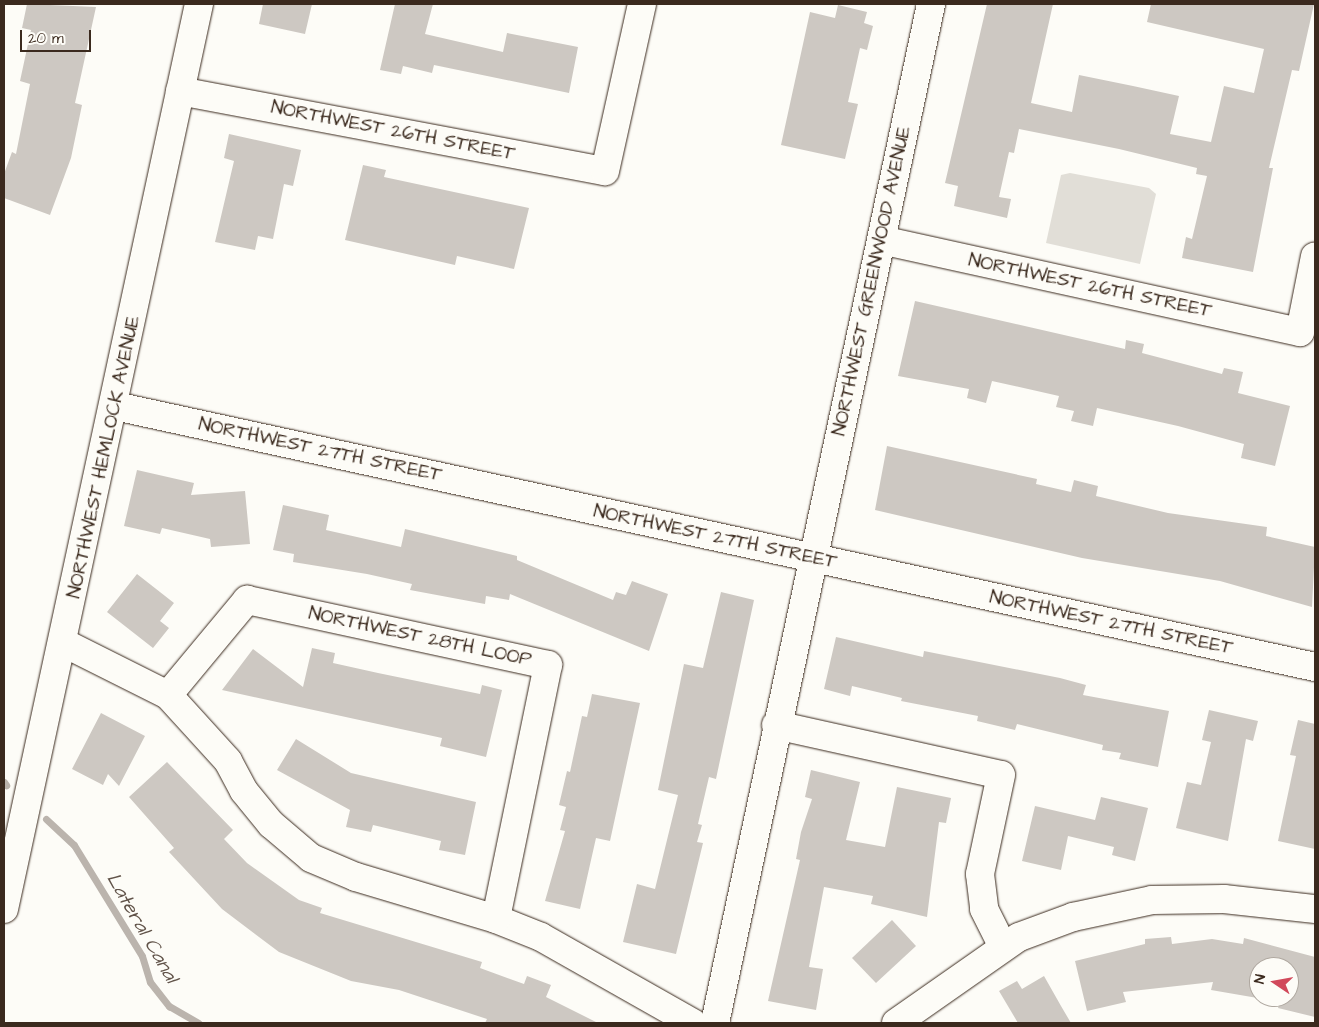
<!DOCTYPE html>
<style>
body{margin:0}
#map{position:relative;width:1319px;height:1027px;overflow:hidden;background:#fdfcf7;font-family:"Architects Daughter",sans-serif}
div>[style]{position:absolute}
.green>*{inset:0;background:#e1ded7}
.stream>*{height:7px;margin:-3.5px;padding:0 3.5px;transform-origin:3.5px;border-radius:3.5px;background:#bbb4ad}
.building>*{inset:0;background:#cdc8c2}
.roads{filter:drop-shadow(0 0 1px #3b2a1e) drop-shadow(0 0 1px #3b2a1e)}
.minor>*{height:28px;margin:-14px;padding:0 14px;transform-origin:14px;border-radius:14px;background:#fdfcf7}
span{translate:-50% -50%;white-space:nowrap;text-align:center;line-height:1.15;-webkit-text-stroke:4.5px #fdfcf7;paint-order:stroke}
.street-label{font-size:19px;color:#3b2a1e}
.water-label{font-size:20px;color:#615349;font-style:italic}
.frame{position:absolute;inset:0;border:5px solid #3b2a1e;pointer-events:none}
.north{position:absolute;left:1249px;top:957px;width:50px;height:50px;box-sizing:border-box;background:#fdfcf7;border:1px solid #afa8a0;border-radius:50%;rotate:282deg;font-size:14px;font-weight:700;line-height:20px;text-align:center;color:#3b2a1e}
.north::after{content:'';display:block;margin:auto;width:18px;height:22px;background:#d1495b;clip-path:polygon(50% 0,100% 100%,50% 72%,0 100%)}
.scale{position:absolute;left:20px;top:30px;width:71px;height:22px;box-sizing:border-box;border:2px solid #3b2a1e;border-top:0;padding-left:6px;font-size:15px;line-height:18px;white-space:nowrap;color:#3b2a1e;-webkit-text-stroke:4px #fdfcf7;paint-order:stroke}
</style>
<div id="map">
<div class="green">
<div style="clip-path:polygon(1070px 173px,1149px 188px,1156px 194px,1140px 264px,1046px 243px,1061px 175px)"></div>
</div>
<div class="stream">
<div style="left:4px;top:782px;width:4px;rotate:56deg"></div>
<div style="left:46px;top:819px;width:38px;rotate:43deg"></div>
<div style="left:74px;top:845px;width:130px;rotate:58.5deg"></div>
<div style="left:142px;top:956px;width:27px;rotate:73deg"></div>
<div style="left:150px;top:982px;width:31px;rotate:52deg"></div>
<div style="left:169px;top:1006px;width:34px;rotate:30deg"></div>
</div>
<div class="building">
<div style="clip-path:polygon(27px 4px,96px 7px,75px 103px,82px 105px,71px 158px,50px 215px,4px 198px,4px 174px,12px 152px,16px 154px,30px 84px,20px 81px,31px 30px,22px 28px)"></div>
<div style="clip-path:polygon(263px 4px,312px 4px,305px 34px,259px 24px)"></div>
<div style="clip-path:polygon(395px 4px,433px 4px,425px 34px,503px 52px,507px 33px,578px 47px,569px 93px,434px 65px,432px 73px,403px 66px,401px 74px,380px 70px)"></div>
<div style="clip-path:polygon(987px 4px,1053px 4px,1031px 103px,1072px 112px,1079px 75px,1133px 86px,1179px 96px,1170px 134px,1211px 142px,1224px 86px,1254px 93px,1264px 49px,1147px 22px,1151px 4px,1314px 4px,1299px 71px,1292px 70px,1269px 168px,1273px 168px,1253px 272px,1182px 258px,1186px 237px,1192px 239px,1207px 176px,1196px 174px,1197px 168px,1119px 149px,1019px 129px,1014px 153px,1009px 152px,999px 197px,1011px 199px,1007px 218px,954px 206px,958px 186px,945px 183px)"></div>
<div style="clip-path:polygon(838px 5px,867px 12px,864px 23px,873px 26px,867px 50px,860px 48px,848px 102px,858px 104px,845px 159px,781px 145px,810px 12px,835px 18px)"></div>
<div style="clip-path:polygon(229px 134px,301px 150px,293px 186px,284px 184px,273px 239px,258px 236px,255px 250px,215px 242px,234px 161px,224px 158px)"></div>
<div style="clip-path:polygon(363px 165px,386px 170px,384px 177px,529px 208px,514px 269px,457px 256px,455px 265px,345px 240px)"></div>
<div style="clip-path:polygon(915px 301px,1125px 349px,1126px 340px,1144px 344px,1142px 353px,1222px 374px,1224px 368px,1243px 372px,1238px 393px,1290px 406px,1275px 466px,1241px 458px,1244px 444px,1178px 426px,1097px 408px,1093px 426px,1071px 421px,1074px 411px,1056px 407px,1059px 396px,992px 381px,986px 403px,967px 398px,969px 389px,898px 376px)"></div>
<div style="clip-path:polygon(887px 446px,1037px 479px,1036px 484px,1071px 492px,1074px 480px,1098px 486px,1096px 496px,1168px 513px,1267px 527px,1266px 536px,1315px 547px,1312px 607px,1220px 581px,1082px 558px,875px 510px)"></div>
<div style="clip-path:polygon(137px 470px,194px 483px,191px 495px,245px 491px,250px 544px,211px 547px,210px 539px,162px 528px,160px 534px,124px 526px)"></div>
<div style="clip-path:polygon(283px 505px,329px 515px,326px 530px,401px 547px,405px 529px,517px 556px,517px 560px,613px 600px,616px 592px,626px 595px,632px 581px,668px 594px,649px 651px,510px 594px,509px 600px,486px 596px,485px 604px,410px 590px,412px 584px,367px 574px,293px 562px,294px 554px,273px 550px)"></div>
<div style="clip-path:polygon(137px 574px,174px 603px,160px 621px,169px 628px,153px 648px,107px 612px)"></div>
<div style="clip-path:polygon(721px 592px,754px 600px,716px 779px,709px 777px,698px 824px,702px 825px,697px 842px,703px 843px,676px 954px,623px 942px,637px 884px,655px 889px,678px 795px,658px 790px,684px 664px,703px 668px)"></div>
<div style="clip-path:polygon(836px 637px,923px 657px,924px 651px,1060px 678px,1086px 685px,1083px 695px,1169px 711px,1158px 767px,1119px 759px,1121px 753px,1102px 750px,1103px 745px,1017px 724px,1015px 730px,977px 721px,978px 716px,901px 701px,902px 698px,852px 686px,850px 696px,824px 689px)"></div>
<div style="clip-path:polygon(312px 648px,335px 653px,333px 663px,378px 673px,480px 694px,482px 685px,502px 690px,486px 757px,440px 746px,442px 738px,222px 690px,253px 649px,303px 687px)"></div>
<div style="clip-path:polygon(592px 694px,640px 703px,610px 841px,596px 838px,580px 909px,545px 901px,565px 831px,560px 830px,566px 807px,559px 805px,567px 771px,570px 772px,582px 716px,587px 717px)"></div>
<div style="clip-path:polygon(1209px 710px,1258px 721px,1253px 741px,1246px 739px,1228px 841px,1176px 828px,1187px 782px,1201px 785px,1211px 742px,1202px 740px)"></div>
<div style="clip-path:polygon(101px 713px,145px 736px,119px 786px,108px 774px,103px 785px,72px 769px)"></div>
<div style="clip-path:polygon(1298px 720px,1315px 724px,1315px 849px,1278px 841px,1296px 756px,1290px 755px)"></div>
<div style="clip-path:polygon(296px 739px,351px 773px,476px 802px,465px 855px,439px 850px,441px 841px,373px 825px,371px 832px,346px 827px,350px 810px,277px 770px)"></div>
<div style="clip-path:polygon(167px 762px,233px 830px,224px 839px,247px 863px,299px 900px,322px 908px,320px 913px,482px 962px,480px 968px,524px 984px,527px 976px,551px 985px,546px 997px,598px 1023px,485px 1023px,487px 1019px,399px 990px,351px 981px,279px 952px,222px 909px,169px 852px,174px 848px,129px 797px)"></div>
<div style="clip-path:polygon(811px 770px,860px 782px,846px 840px,885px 847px,897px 787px,951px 798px,946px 823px,939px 822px,927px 917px,871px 904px,873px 896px,824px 887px,809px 967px,823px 969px,816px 1010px,768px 1001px,800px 860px,796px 859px,801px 832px,812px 799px,805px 797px)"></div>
<div style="clip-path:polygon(1101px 797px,1148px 808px,1135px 861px,1112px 855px,1114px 847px,1068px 836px,1061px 870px,1022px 861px,1035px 806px,1095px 820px)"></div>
<div style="clip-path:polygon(892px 920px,916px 946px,876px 983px,852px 958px)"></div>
<div style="clip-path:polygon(evenodd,1171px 937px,1172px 944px,1212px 939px,1243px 944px,1244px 938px,1315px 957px,1315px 1017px,1278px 1008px,1280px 1002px,1211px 990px,1213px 982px,1123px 992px,1126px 1002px,1087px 1011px,1075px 961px,1145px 944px,1145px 939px,1171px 937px,1259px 967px,1289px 967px,1289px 997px,1259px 997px,1259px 967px)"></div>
<div style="clip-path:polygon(1044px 976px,1061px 1006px,1071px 1023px,1018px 1023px,999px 991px,1017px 981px,1022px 989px)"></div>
</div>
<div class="roads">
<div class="minor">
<div style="left:180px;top:91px;width:432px;rotate:10.7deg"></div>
<div style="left:605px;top:171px;width:171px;rotate:-77.5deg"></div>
<div style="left:881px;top:240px;width:429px;rotate:12.4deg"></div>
<div style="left:1300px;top:332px;width:77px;rotate:-78.8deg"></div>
<div style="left:115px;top:406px;width:1228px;rotate:12.27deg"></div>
<div style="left:64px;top:643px;width:116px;rotate:26.6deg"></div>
<div style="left:168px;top:695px;width:89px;rotate:47.7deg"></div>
<div style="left:228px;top:761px;width:34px;rotate:62deg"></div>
<div style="left:244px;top:791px;width:43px;rotate:50.7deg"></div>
<div style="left:271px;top:824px;width:52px;rotate:40.4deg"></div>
<div style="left:311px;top:858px;width:49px;rotate:22.9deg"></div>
<div style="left:356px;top:877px;width:146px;rotate:16.7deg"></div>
<div style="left:496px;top:919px;width:48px;rotate:21.8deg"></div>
<div style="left:541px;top:937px;width:175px;rotate:29.5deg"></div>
<div style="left:168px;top:695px;width:124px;rotate:-50.3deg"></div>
<div style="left:247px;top:600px;width:308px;rotate:12.2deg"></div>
<div style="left:548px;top:665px;width:259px;rotate:101.6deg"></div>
<div style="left:776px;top:725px;width:230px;rotate:12.5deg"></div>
<div style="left:1001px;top:775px;width:101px;rotate:102deg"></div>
<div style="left:980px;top:874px;width:35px;rotate:83deg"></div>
<div style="left:984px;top:909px;width:42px;rotate:63.4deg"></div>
<div style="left:4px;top:909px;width:926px;rotate:-77.84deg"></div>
<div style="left:715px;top:1023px;width:1042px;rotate:-78.03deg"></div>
<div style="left:896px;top:1023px;width:150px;rotate:-35deg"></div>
<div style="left:1019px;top:937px;width:58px;rotate:-20.3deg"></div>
<div style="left:1073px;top:917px;width:81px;rotate:-12.1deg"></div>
<div style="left:1152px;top:900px;width:72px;rotate:-0.8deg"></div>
<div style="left:1224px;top:899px;width:92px;rotate:6.3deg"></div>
</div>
</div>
<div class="street-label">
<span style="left:393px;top:131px;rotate:11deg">NORTHWEST 26TH STREET</span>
<span style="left:872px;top:281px;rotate:-78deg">NORTHWEST GREENWOOD AVENUE</span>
<span style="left:1090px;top:286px;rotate:12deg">NORTHWEST 26TH STREET</span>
<span style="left:320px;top:450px;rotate:12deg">NORTHWEST 27TH STREET</span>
<span style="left:104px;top:457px;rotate:-78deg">NORTHWEST HEMLOCK AVENUE</span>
<span style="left:715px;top:537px;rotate:12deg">NORTHWEST 27TH STREET</span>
<span style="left:1111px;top:623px;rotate:12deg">NORTHWEST 27TH STREET</span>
<span style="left:420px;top:637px;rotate:12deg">NORTHWEST 28TH LOOP</span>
</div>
<div class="water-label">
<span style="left:142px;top:928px;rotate:60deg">Lateral Canal</span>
</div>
<div class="frame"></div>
<div class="north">N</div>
<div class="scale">20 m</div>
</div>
